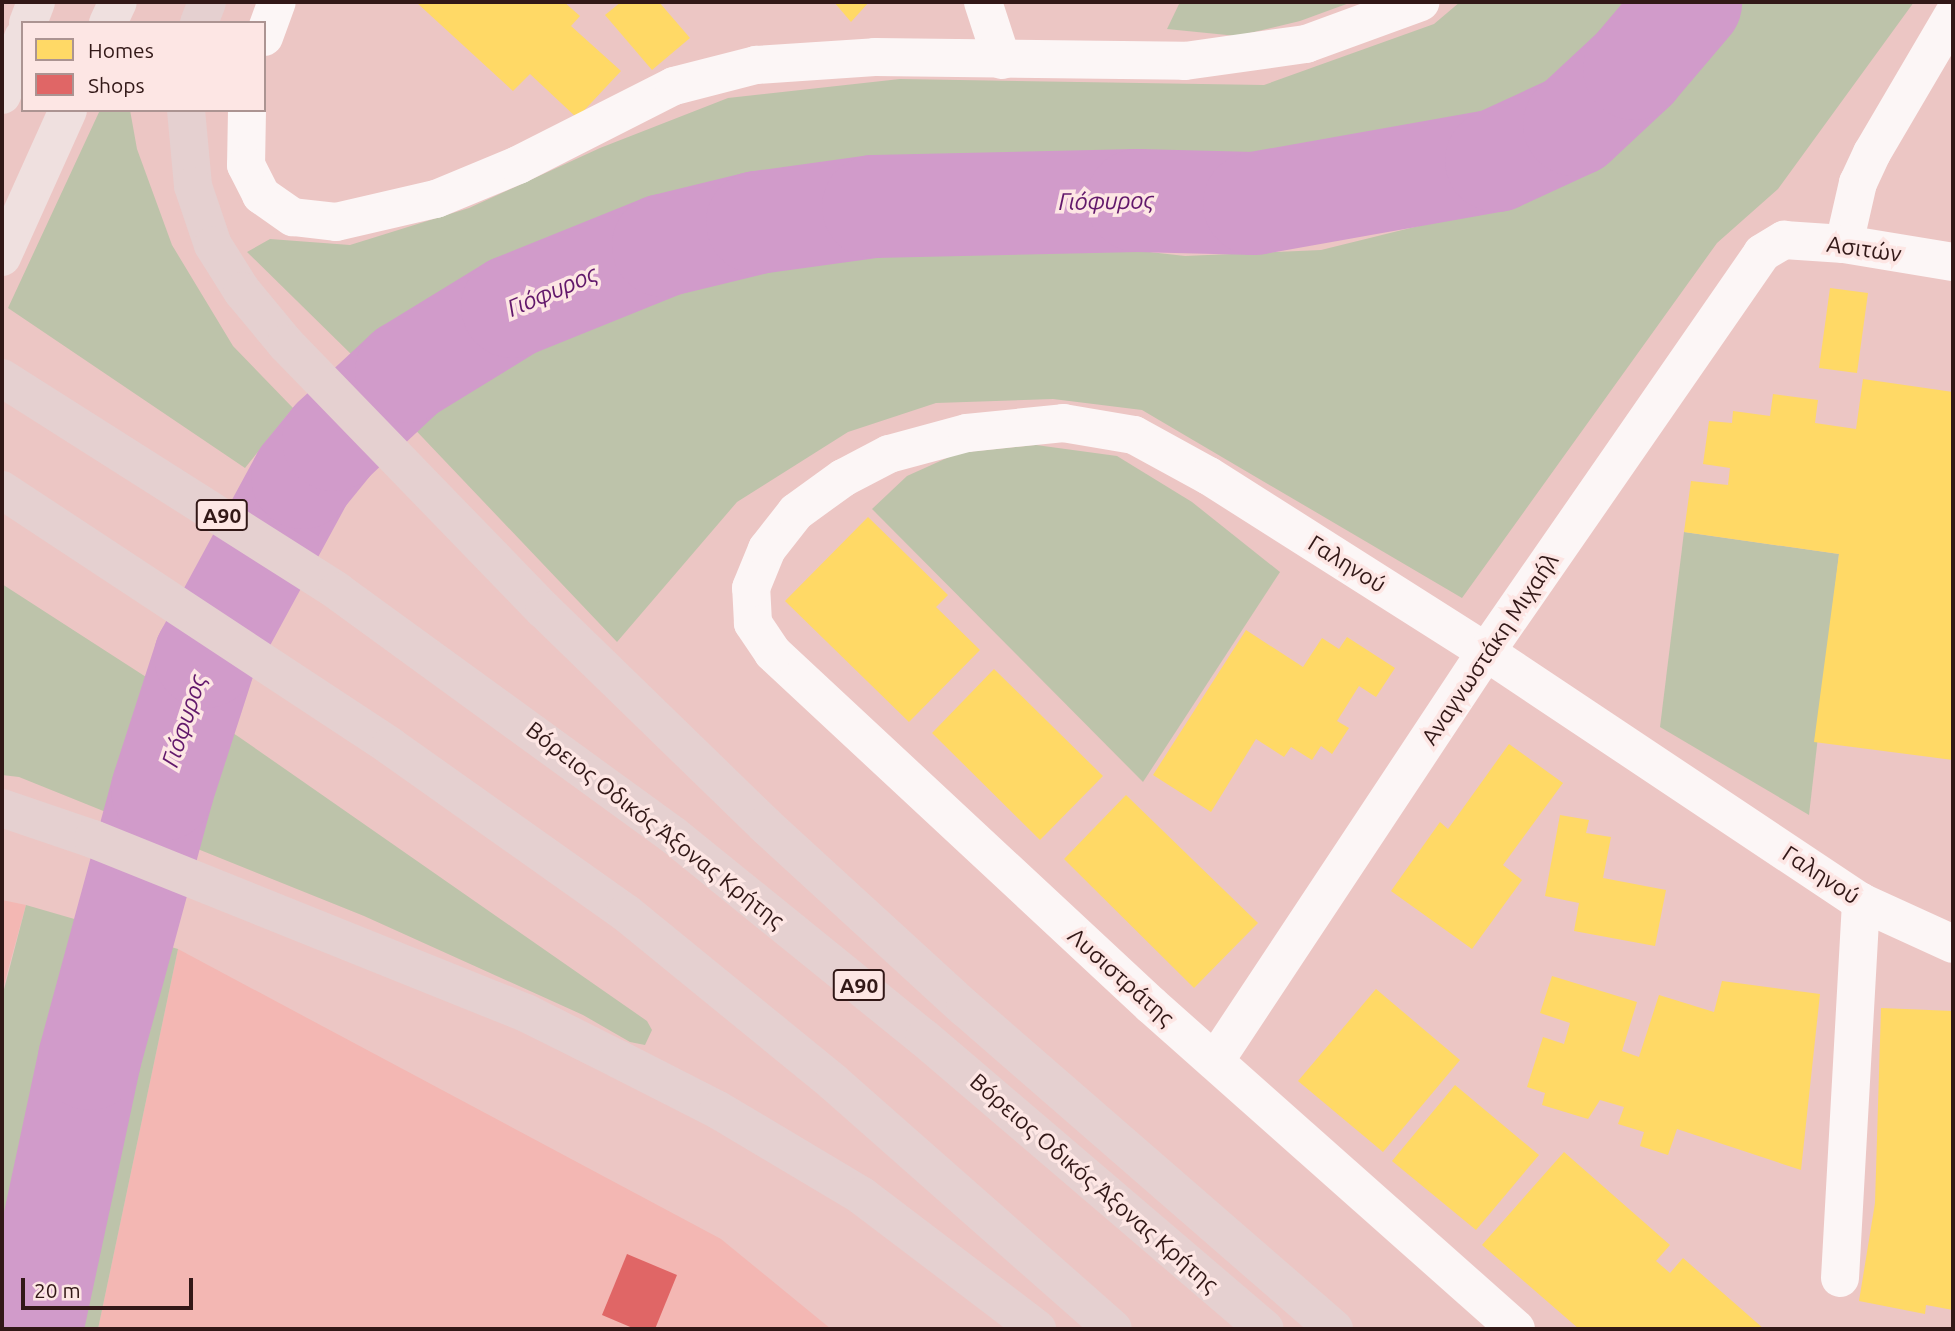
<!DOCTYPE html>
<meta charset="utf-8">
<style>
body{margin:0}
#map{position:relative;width:1955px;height:1331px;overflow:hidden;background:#ecc6c4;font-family:Ubuntu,sans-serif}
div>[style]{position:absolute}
.built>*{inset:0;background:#f3b7b3}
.green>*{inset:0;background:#bdc3aa}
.homes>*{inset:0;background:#ffd966}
.shops>*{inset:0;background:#e06666}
.river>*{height:103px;margin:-51.5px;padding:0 51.5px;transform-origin:51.5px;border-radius:51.5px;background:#d19bca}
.minor>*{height:38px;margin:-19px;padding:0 19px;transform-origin:19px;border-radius:19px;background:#fcf6f6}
.major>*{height:38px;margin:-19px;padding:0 19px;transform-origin:19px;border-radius:19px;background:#efe0df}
.highway>*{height:38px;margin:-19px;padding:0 19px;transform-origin:19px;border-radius:19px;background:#e5d0d0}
span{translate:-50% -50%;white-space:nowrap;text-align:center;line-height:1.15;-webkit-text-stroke:7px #fde6e4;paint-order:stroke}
.shield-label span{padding:2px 5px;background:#fde6e4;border:2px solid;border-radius:5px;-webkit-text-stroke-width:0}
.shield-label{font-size:21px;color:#321817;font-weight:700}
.street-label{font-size:23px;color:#321817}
.water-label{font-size:24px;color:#62186b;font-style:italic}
.frame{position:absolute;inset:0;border:4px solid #321817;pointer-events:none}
.legend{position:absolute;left:21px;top:21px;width:245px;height:91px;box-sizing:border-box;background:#fde6e4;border:2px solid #ac9492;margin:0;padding:9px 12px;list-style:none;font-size:21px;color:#321817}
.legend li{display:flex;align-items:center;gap:14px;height:35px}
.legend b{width:35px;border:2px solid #ac9492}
.scale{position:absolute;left:21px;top:1278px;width:172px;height:32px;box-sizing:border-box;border:4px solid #321817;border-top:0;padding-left:9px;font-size:21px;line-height:24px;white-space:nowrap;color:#321817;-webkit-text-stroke:5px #fde6e4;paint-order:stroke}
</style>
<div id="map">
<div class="built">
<div style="clip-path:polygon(2px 900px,26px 905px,2px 992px)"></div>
<div style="clip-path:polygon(178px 949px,721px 1239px,831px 1329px,98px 1329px)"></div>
</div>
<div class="green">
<div style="clip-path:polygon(1180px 2px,1352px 2px,1300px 21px,1237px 36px,1167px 29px)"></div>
<div style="clip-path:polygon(1460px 2px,1638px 2px,1600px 59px,1537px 105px,1436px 149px,1244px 180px,995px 176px,799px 180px,647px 218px,449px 300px,354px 357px,247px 252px,270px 239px,350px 245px,469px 208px,600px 148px,728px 98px,900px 79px,1264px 85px,1434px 24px)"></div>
<div style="clip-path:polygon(1722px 2px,1914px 2px,1778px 189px,1717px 243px,1462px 598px,1142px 410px,1053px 399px,936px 403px,848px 432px,737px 502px,617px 642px,405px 419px,506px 346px,698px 265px,834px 239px,1034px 239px,1185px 256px,1321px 250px,1536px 197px,1640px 117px)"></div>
<div style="clip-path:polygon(100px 110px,130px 110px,137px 149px,172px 245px,233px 346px,293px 408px,245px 468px,8px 308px)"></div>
<div style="clip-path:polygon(1036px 445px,1117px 456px,1192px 502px,1280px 572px,1143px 782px,872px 509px,907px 476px,958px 453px)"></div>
<div style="clip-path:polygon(1684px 532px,1839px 554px,1809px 815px,1660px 727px)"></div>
<div style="clip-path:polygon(2px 584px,239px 737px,647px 1021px,652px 1030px,645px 1045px,630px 1042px,583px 1015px,364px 916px,19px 777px,2px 775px)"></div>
<div style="clip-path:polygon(26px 905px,178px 949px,98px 1329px,2px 1329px,2px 997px)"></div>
</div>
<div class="homes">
<div style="clip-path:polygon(416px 2px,564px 2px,580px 16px,571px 26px,621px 71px,577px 118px,530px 74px,513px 91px)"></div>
<div style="clip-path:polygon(621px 2px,659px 2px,690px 38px,652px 70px,605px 15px)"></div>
<div style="clip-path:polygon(834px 2px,869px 2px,851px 22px)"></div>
<div style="clip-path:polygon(1830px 288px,1868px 293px,1857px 373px,1819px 368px)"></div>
<div style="clip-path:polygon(1863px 379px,1953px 392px,1953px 760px,1814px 742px,1839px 554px,1684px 532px,1691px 481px,1728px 485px,1730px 468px,1703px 464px,1709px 421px,1732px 423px,1733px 411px,1770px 416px,1773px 394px,1818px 400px,1815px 423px,1856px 429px)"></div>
<div style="clip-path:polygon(868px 517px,948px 595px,936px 607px,980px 650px,909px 722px,785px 601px)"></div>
<div style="clip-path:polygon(1246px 630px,1303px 667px,1322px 638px,1339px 649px,1347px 637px,1395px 668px,1376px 697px,1359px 686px,1337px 721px,1349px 728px,1332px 754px,1321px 746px,1312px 760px,1291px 747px,1284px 757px,1256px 739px,1211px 812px,1153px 775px)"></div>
<div style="clip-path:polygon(994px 669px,1103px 776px,1040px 840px,932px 733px)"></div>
<div style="clip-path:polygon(1509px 744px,1563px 783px,1503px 865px,1522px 880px,1472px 949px,1391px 891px,1440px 822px,1448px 829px)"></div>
<div style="clip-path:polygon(1126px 795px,1258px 923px,1194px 988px,1064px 859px)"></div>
<div style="clip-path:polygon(1560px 815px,1589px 820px,1586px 833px,1611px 837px,1603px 878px,1666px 890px,1655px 946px,1574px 931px,1579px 903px,1545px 896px)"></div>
<div style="clip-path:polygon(1552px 976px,1637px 1002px,1622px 1051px,1639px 1057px,1659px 995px,1714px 1012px,1722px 981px,1820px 994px,1801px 1170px,1677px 1129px,1668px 1155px,1640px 1146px,1644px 1132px,1618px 1124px,1624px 1107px,1600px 1100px,1588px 1119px,1542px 1105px,1545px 1093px,1527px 1087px,1543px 1037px,1564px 1044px,1570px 1023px,1540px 1013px)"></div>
<div style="clip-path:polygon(1376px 989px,1460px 1060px,1383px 1152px,1298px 1081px)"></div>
<div style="clip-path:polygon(1881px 1008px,1953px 1011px,1953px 1310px,1926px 1305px,1925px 1314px,1859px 1301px,1875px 1203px)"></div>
<div style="clip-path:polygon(1455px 1085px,1539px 1155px,1476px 1230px,1392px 1161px)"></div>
<div style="clip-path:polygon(1564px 1152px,1670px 1245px,1656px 1261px,1670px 1273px,1683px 1258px,1764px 1329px,1579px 1329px,1482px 1245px)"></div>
</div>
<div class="shops">
<div style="clip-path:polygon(627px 1254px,677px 1275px,655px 1329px,635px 1329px,602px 1315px)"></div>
</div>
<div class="river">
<div style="left:31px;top:1329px;width:277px;rotate:-77.9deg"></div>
<div style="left:89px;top:1058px;width:279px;rotate:-74.8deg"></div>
<div style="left:162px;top:789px;width:140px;rotate:-72.1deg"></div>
<div style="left:205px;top:656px;width:204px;rotate:-61.5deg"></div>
<div style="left:302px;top:477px;width:49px;rotate:-50.8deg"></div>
<div style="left:333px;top:439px;width:100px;rotate:-43deg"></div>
<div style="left:406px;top:371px;width:124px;rotate:-31.5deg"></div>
<div style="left:512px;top:306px;width:163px;rotate:-22deg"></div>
<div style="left:663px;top:245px;width:97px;rotate:-13.7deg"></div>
<div style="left:757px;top:222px;width:117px;rotate:-7.9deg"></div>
<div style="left:873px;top:206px;width:264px;rotate:-1.3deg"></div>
<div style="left:1137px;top:200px;width:117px;rotate:1.5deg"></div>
<div style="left:1254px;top:203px;width:246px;rotate:-10.1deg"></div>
<div style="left:1496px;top:160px;width:86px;rotate:-24.8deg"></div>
<div style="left:1574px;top:124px;width:82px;rotate:-43deg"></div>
<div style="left:1634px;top:68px;width:87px;rotate:-49.7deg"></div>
</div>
<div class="minor">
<div style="left:983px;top:2px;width:61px;rotate:71.9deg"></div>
<div style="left:264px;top:37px;width:37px;rotate:-70deg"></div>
<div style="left:247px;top:110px;width:55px;rotate:91deg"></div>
<div style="left:246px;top:165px;width:34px;rotate:63deg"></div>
<div style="left:261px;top:195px;width:39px;rotate:35deg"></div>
<div style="left:293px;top:217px;width:43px;rotate:6.6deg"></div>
<div style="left:336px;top:222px;width:103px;rotate:-13deg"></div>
<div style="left:436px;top:199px;width:89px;rotate:-22.5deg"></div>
<div style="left:518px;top:165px;width:175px;rotate:-26.9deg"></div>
<div style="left:674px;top:86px;width:85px;rotate:-14.4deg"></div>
<div style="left:756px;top:65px;width:119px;rotate:-3.8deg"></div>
<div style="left:875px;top:57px;width:310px;rotate:0.7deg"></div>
<div style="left:1185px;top:61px;width:122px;rotate:-8deg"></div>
<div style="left:1306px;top:44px;width:122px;rotate:-20.1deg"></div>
<div style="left:1844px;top:244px;width:63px;rotate:-77.1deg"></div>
<div style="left:1858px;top:183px;width:33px;rotate:-65deg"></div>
<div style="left:1872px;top:153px;width:160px;rotate:-59.6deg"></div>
<div style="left:1215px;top:1061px;width:491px;rotate:-56.5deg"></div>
<div style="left:1486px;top:652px;width:485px;rotate:-55.3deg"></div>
<div style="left:1762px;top:253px;width:26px;rotate:-31deg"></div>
<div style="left:1784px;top:240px;width:60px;rotate:3.8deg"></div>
<div style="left:1844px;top:244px;width:110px;rotate:9.4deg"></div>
<div style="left:1840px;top:1278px;width:377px;rotate:-86.8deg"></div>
<div style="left:1516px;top:1329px;width:488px;rotate:-138.4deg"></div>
<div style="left:1151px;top:1005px;width:517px;rotate:-137.04deg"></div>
<div style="left:773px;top:653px;width:36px;rotate:-124deg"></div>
<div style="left:753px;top:623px;width:35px;rotate:-93deg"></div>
<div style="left:751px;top:588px;width:42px;rotate:-67.7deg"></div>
<div style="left:767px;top:549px;width:47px;rotate:-51.9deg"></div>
<div style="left:796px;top:512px;width:58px;rotate:-35.9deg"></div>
<div style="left:843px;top:478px;width:52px;rotate:-27.6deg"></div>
<div style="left:889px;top:454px;width:81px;rotate:-15.1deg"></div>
<div style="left:967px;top:433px;width:97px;rotate:-5.9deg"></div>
<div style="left:1063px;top:423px;width:72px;rotate:9.6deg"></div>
<div style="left:1134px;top:435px;width:85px;rotate:28.7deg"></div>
<div style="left:1209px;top:476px;width:328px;rotate:32.4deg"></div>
<div style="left:1486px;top:652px;width:451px;rotate:33.7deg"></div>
<div style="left:1861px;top:902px;width:101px;rotate:24.5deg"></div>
</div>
<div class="major">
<div style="left:28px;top:23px;width:22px;rotate:-69deg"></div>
<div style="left:108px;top:23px;width:23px;rotate:-65deg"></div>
<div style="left:2px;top:95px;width:61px;rotate:-69.8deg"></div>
<div style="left:2px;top:257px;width:161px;rotate:-65.8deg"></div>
</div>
<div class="highway">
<div style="left:199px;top:23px;width:22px;rotate:-69deg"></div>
<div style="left:186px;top:110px;width:76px;rotate:84.7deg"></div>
<div style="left:193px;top:186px;width:62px;rotate:71.3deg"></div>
<div style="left:213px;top:245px;width:54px;rotate:57.8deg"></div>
<div style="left:242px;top:291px;width:69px;rotate:50.3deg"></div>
<div style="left:286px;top:344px;width:371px;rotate:45.9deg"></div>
<div style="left:544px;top:610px;width:308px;rotate:44.2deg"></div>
<div style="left:765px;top:825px;width:271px;rotate:42.5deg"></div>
<div style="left:965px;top:1008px;width:489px;rotate:41deg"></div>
<div style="left:2px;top:378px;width:397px;rotate:32.4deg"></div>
<div style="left:337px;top:591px;width:415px;rotate:36deg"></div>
<div style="left:673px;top:835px;width:323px;rotate:39deg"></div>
<div style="left:924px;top:1038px;width:448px;rotate:40.5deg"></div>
<div style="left:2px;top:490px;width:465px;rotate:33.4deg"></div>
<div style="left:390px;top:746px;width:289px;rotate:35.3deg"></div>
<div style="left:626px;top:913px;width:267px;rotate:39.2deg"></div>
<div style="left:833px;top:1082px;width:373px;rotate:41.4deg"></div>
<div style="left:2px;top:808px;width:96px;rotate:18.8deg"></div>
<div style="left:93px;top:839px;width:467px;rotate:21.9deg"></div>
<div style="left:526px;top:1013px;width:103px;rotate:26.6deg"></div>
<div style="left:618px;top:1059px;width:112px;rotate:27deg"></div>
<div style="left:718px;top:1110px;width:168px;rotate:30.8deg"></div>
<div style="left:862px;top:1196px;width:220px;rotate:37.2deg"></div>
</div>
<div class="shield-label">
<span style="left:222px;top:515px">Α90</span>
<span style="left:859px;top:985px">Α90</span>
</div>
<div class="street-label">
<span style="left:1864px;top:249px;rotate:8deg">Ασιτών</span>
<span style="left:1347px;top:564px;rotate:32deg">Γαληνού</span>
<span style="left:1490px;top:649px;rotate:-56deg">Αναγνωστάκη Μιχαήλ</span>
<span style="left:655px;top:825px;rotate:38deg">Βόρειος Οδικός Άξονας Κρήτης</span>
<span style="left:1821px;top:875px;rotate:33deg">Γαληνού</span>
<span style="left:1121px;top:977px;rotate:42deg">Λυσιστράτης</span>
<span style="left:1094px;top:1183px;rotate:41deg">Βόρειος Οδικός Άξονας Κρήτης</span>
</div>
<div class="water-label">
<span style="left:1106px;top:201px;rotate:-1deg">Γιόφυρος</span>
<span style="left:552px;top:291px;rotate:-23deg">Γιόφυρος</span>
<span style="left:184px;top:721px;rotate:-72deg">Γιόφυρος</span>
</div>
<div class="frame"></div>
<ul class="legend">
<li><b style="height:19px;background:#ffd966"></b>Homes</li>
<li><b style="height:19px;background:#e06666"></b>Shops</li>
</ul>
<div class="scale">20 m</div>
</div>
